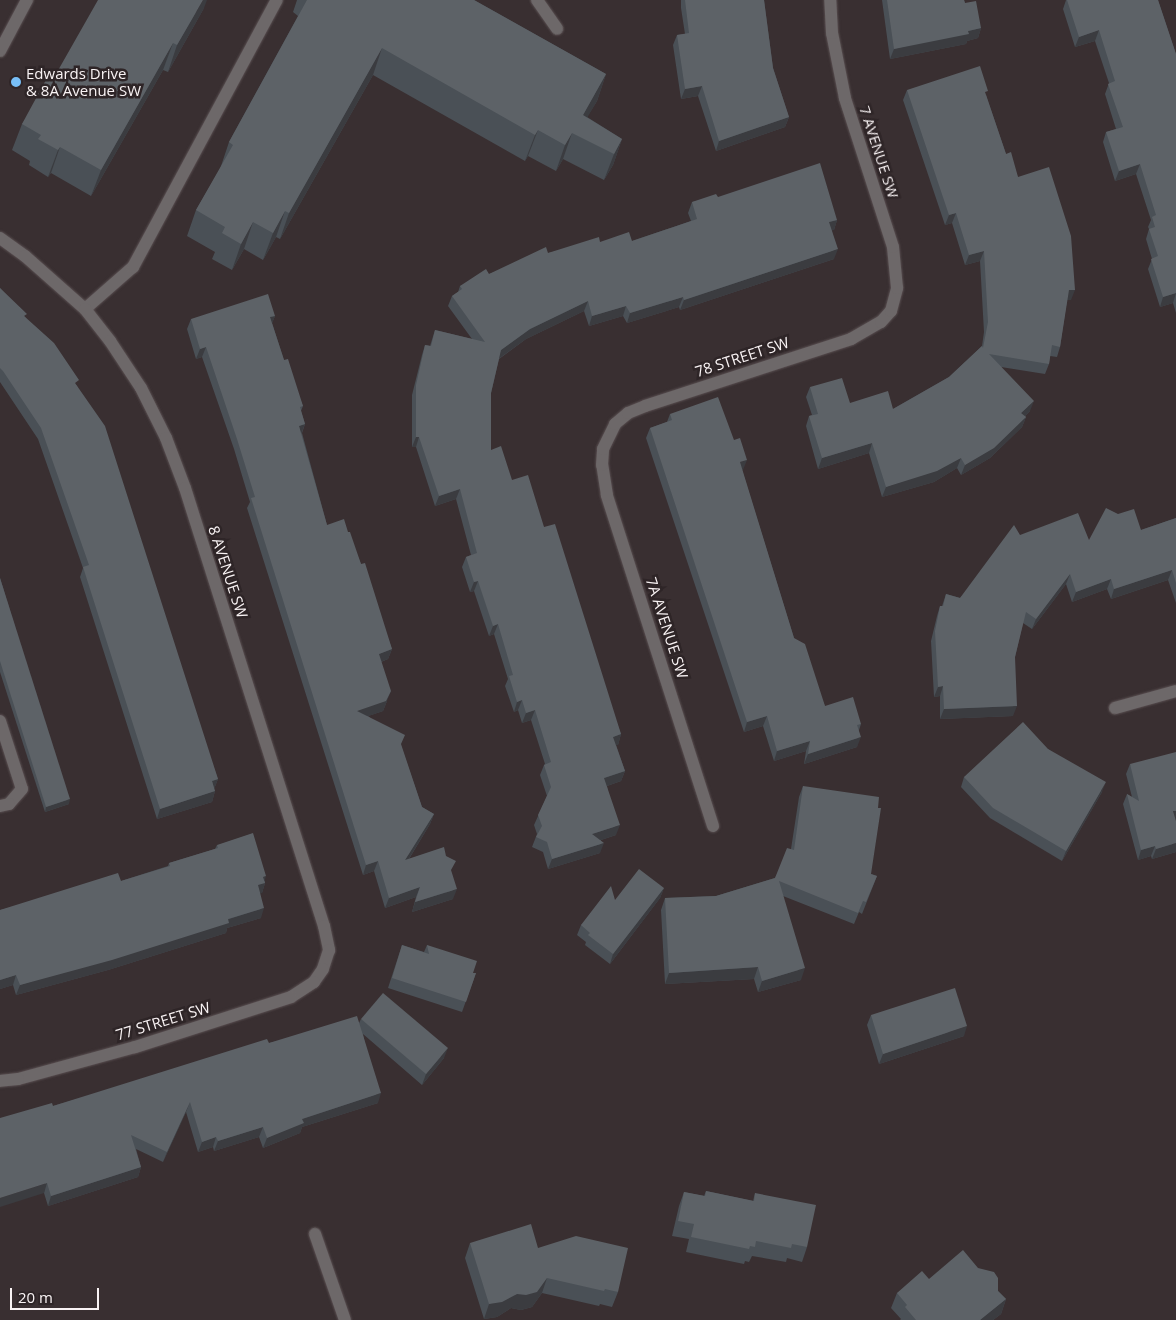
<!DOCTYPE html>
<style>
body{margin:0}
#map{position:relative;width:1176px;height:1320px;overflow:hidden;background:#392f31;font-family:"Open Sans",sans-serif}
div>[style]{position:absolute}
.roads{filter:drop-shadow(0 0 1px #584e50) drop-shadow(0 0 1px #584e50)}
.service>*{height:12px;margin:-6px;padding:0 6px;transform-origin:6px;border-radius:6px;background:#6d6869}
.minor>*{height:12px;margin:-6px;padding:0 6px;transform-origin:6px;border-radius:6px;background:#6d6869}
.tertiary>*{height:12px;margin:-6px;padding:0 6px;transform-origin:6px;border-radius:6px;background:#6d6869}
.wall>*{inset:0;background:#4a5056}
.shaded-wall>*{inset:0;background:#3b3c40}
.building>*{inset:0;background:#5d6267}
.dots>*{width:14px;height:14px;translate:-50% -50%;box-sizing:border-box;border:2px solid #2e2527;border-radius:50%}
span{translate:-50% -50%;white-space:nowrap;text-align:center;line-height:1.15;-webkit-text-stroke:5px #2e2527;paint-order:stroke}
.poi-label{font-size:15px;color:#f9f3f4}
.left{translate:0 -50%;text-align:left}
.street-label{font-size:15px;color:#f9f3f4}
.scale{position:absolute;left:10px;top:1288px;width:89px;height:22px;box-sizing:border-box;border:2px solid #f9f3f4;border-top:0;padding-left:6px;font-size:15px;line-height:18px;white-space:nowrap;color:#f9f3f4;-webkit-text-stroke:4px #2e2527;paint-order:stroke}
</style>
<div id="map">
<div class="roads">
<div class="service">
<div style="left:537px;top:0;width:35px;rotate:55deg"></div>
<div style="left:85px;top:309px;width:64px;rotate:-41.2deg"></div>
<div style="left:133px;top:267px;width:303px;rotate:-61.7deg"></div>
<div style="left:0;top:721px;width:71px;rotate:72.1deg"></div>
<div style="left:22px;top:789px;width:20px;rotate:131deg"></div>
<div style="left:9px;top:804px;width:9px;rotate:167deg"></div>
</div>
<div class="minor">
<div style="left:0;top:238px;width:31px;rotate:36deg"></div>
<div style="left:25px;top:256px;width:80px;rotate:41.5deg"></div>
<div style="left:85px;top:309px;width:41px;rotate:52deg"></div>
<div style="left:110px;top:341px;width:56px;rotate:56.6deg"></div>
<div style="left:141px;top:388px;width:56px;rotate:63.4deg"></div>
<div style="left:166px;top:438px;width:53px;rotate:69.2deg"></div>
<div style="left:185px;top:488px;width:460px;rotate:72.4deg"></div>
<div style="left:324px;top:926px;width:25px;rotate:78deg"></div>
<div style="left:329px;top:950px;width:20px;rotate:108deg"></div>
<div style="left:323px;top:969px;width:16px;rotate:125deg"></div>
<div style="left:314px;top:982px;width:27px;rotate:147deg"></div>
<div style="left:291px;top:997px;width:164px;rotate:162.2deg"></div>
<div style="left:135px;top:1047px;width:121px;rotate:164.7deg"></div>
<div style="left:18px;top:1079px;width:18px;rotate:174deg"></div>
<div style="left:1115px;top:708px;width:63px;rotate:-15.6deg"></div>
<div style="left:713px;top:826px;width:348px;rotate:-107.8deg"></div>
<div style="left:607px;top:495px;width:30px;rotate:-99deg"></div>
<div style="left:602px;top:465px;width:16px;rotate:-86deg"></div>
<div style="left:603px;top:449px;width:28px;rotate:-64deg"></div>
<div style="left:615px;top:424px;width:17px;rotate:-40deg"></div>
<div style="left:628px;top:413px;width:18px;rotate:-22deg"></div>
<div style="left:645px;top:406px;width:217px;rotate:-18deg"></div>
<div style="left:851px;top:339px;width:34px;rotate:-30deg"></div>
<div style="left:881px;top:322px;width:15px;rotate:-48deg"></div>
<div style="left:891px;top:311px;width:24px;rotate:-75deg"></div>
<div style="left:897px;top:288px;width:41px;rotate:-95.6deg"></div>
<div style="left:893px;top:247px;width:157px;rotate:-107.9deg"></div>
<div style="left:845px;top:98px;width:66px;rotate:-101.3deg"></div>
<div style="left:832px;top:33px;width:33px;rotate:-93deg"></div>
<div style="left:315px;top:1234px;width:91px;rotate:70.8deg"></div>
</div>
<div class="tertiary">
<div style="left:0;top:51px;width:58px;rotate:-62.1deg"></div>
</div>
</div>
<div class="wall">
<div style="clip-path:polygon(297px 0,474px 0,606px 74px,597px 101px,587px 117px,622px 139px,613px 165px,604px 180px,563px 159px,556px 171px,528px 156px,525px 161px,373px 75px,280px 239px,276px 237px,263px 260px,244px 249px,232px 270px,212px 259px,215px 252px,187px 236px,196px 210px,220px 169px,229px 142px,298px 16px,293px 12px)"></div>
<div style="clip-path:polygon(681px 0,764px 0,773px 68px,789px 117px,785px 127px,716px 151px,698px 96px,681px 99px,673px 45px,677px 35px,685px 34px,681px 8px)"></div>
<div style="clip-path:polygon(882px 0,964px 0,965px 3px,981px 28px,978px 38px,967px 41px,966px 44px,890px 59px)"></div>
<div style="clip-path:polygon(1066px 0,1158px 0,1176px 54px,1176px 313px,1173px 303px,1160px 307px,1148px 269px,1152px 259px,1146px 239px,1149px 229px,1148px 227px,1151px 220px,1136px 174px,1115px 181px,1103px 142px,1106px 132px,1116px 129px,1105px 94px,1109px 83px,1095px 41px,1075px 47px,1063px 9px)"></div>
<div style="clip-path:polygon(204px 8px,168px 72px,163px 70px,91px 196px,51px 173px,48px 177px,29px 165px,30px 161px,12px 150px,22px 124px,52px 81px)"></div>
<div style="clip-path:polygon(907px 90px,986px 95px,1006px 154px,1018px 177px,1071px 300px,1067px 300px,1060px 347px,1057px 357px,1050px 356px,1049px 364px,1045px 374px,1001px 367px,1030px 411px,1025px 416px,1026px 417px,1022px 427px,990px 458px,961px 475px,957px 468px,934px 482px,882px 497px,869px 453px,818px 469px,806px 426px,809px 416px,812px 415px,806px 397px,810px 387px,850px 403px,893px 409px,949px 377px,982px 346px,984px 332px,980px 261px,965px 265px,952px 223px,945px 225px,903px 100px)"></div>
<div style="clip-path:polygon(718px 197px,837px 220px,834px 230px,832px 230px,834px 259px,680px 310px,679px 307px,627px 323px,623px 316px,589px 326px,584px 311px,526px 339px,499px 359px,491px 393px,491px 450px,544px 527px,621px 734px,618px 745px,616px 745px,625px 771px,621px 781px,607px 786px,616px 835px,601px 840px,600px 853px,548px 869px,543px 852px,532px 847px,537px 834px,534px 825px,547px 796px,540px 775px,544px 765px,545px 764px,531px 720px,522px 723px,518px 710px,514px 712px,505px 686px,508px 679px,494px 634px,489px 636px,474px 591px,470px 592px,462px 567px,466px 557px,471px 555px,456px 499px,435px 506px,416px 447px,412px 447px,412px 395px,422px 355px,425px 345px,430px 346px,435px 330px,472px 339px,448px 306px,452px 296px,458px 292px,460px 286px,489px 274px,548px 253px,600px 242px,632px 241px,691px 221px,688px 213px,692px 202px)"></div>
<div style="clip-path:polygon(0 288px,25px 317px,77px 386px,218px 779px,214px 789px,215px 791px,212px 802px,157px 819px,80px 577px,83px 568px,38px 439px,0 382px)"></div>
<div style="clip-path:polygon(275px 316px,272px 323px,284px 360px,303px 406px,301px 411px,305px 424px,302px 433px,327px 525px,348px 532px,361px 564px,392px 649px,388px 659px,381px 662px,387px 701px,383px 711px,368px 716px,401px 746px,422px 807px,434px 814px,430px 824px,409px 859px,452px 873px,453px 899px,412px 912px,416px 897px,385px 908px,374px 871px,363px 875px,247px 508px,250px 502px,234px 449px,202px 357px,196px 359px,187px 329px,191px 319px)"></div>
<div style="clip-path:polygon(670px 414px,743px 470px,742px 470px,794px 638px,825px 706px,861px 724px,859px 730px,857px 747px,804px 764px,806px 751px,774px 761px,763px 726px,744px 732px,646px 438px,650px 428px,667px 422px)"></div>
<div style="clip-path:polygon(1176px 518px,1176px 603px,1168px 580px,1111px 599px,1107px 589px,1072px 602px,1066px 584px,1032px 629px,1023px 623px,1015px 657px,1013px 716px,940px 719px,940px 696px,934px 697px,931px 641px,937px 616px,940px 606px,942px 606px,946px 594px,960px 598px,1020px 535px,1089px 540px,1141px 530px)"></div>
<div style="clip-path:polygon(0 578px,69px 804px,45px 812px,0 672px)"></div>
<div style="clip-path:polygon(1048px 749px,1102px 792px,1062px 861px,990px 818px,961px 787px,964px 777px)"></div>
<div style="clip-path:polygon(1130px 764px,1176px 852px,1152px 859px,1151px 856px,1138px 860px,1123px 804px,1127px 794px,1132px 797px,1126px 774px)"></div>
<div style="clip-path:polygon(803px 786px,871px 874px,877px 876px,862px 914px,859px 912px,854px 924px,783px 896px,801px 980px,758px 992px,754px 979px,665px 984px,661px 910px,665px 898px,716px 896px,775px 878px,791px 849px,799px 797px)"></div>
<div style="clip-path:polygon(217px 845px,265px 881px,265px 883px,262px 893px,260px 893px,261px 918px,227px 928px,226px 933px,108px 970px,16px 995px,13px 985px,0 989px,0 910px,121px 881px,168px 866px,169px 863px,215px 849px)"></div>
<div style="clip-path:polygon(664px 888px,660px 898px,610px 964px,585px 945px,586px 942px,577px 935px,581px 925px,615px 900px)"></div>
<div style="clip-path:polygon(402px 945px,424px 952px,427px 945px,473px 973px,476px 973px,462px 1012px,388px 988px)"></div>
<div style="clip-path:polygon(871px 1015px,964px 1036px,879px 1064px,867px 1025px)"></div>
<div style="clip-path:polygon(361px 1019px,444px 1058px,422px 1085px,363px 1034px,378px 1103px,302px 1127px,300px 1133px,263px 1148px,259px 1137px,214px 1151px,213px 1147px,198px 1152px,186px 1112px,163px 1162px,136px 1149px,141px 1167px,138px 1177px,48px 1206px,44px 1193px,53px 1106px,269px 1043px,359px 1023px)"></div>
<div style="clip-path:polygon(706px 1191px,753px 1201px,755px 1193px,807px 1247px,802px 1262px,787px 1258px,786px 1262px,752px 1256px,749px 1262px,745px 1261px,744px 1264px,686px 1252px,689px 1239px,672px 1236px,679px 1206px,684px 1192px,704px 1196px)"></div>
<div style="clip-path:polygon(470px 1243px,538px 1248px,618px 1292px,612px 1307px,600px 1304px,599px 1306px,542px 1293px,532px 1307px,521px 1310px,511px 1308px,497px 1317px,484px 1319px,465px 1258px)"></div>
<div style="clip-path:polygon(929px 1279px,998px 1291px,1006px 1299px,1001px 1314px,993px 1320px,900px 1320px,901px 1319px,891px 1308px,897px 1293px)"></div>
</div>
<div class="shaded-wall">
<div style="clip-path:polygon(203px 0,207px 0,204px 8px,168px 72px,177px 45px)"></div>
<div style="clip-path:polygon(981px 28px,978px 38px,967px 41px,966px 44px,890px 59px,894px 49px)"></div>
<div style="clip-path:polygon(1099px 30px,1095px 41px,1075px 47px,1079px 37px)"></div>
<div style="clip-path:polygon(173px 43px,163px 70px,91px 196px,101px 170px)"></div>
<div style="clip-path:polygon(382px 48px,373px 75px,280px 239px,289px 213px)"></div>
<div style="clip-path:polygon(606px 74px,597px 101px,577px 135px,583px 115px)"></div>
<div style="clip-path:polygon(702px 86px,698px 96px,681px 99px,685px 89px)"></div>
<div style="clip-path:polygon(789px 117px,785px 127px,716px 151px,719px 141px)"></div>
<div style="clip-path:polygon(538px 130px,528px 156px,525px 161px,535px 135px)"></div>
<div style="clip-path:polygon(572px 133px,563px 159px,556px 171px,565px 145px)"></div>
<div style="clip-path:polygon(622px 139px,613px 165px,604px 180px,614px 154px)"></div>
<div style="clip-path:polygon(60px 147px,51px 173px,48px 177px,58px 150px)"></div>
<div style="clip-path:polygon(1140px 164px,1136px 174px,1115px 181px,1119px 171px)"></div>
<div style="clip-path:polygon(285px 211px,276px 237px,263px 260px,273px 233px)"></div>
<div style="clip-path:polygon(956px 213px,952px 223px,945px 225px,949px 215px)"></div>
<div style="clip-path:polygon(837px 220px,834px 230px,826px 232px,829px 222px)"></div>
<div style="clip-path:polygon(253px 222px,244px 249px,232px 270px,241px 244px)"></div>
<div style="clip-path:polygon(838px 249px,834px 259px,680px 310px,684px 300px)"></div>
<div style="clip-path:polygon(984px 251px,980px 261px,965px 265px,969px 255px)"></div>
<div style="clip-path:polygon(1069px 290px,1075px 290px,1071px 300px,1065px 300px)"></div>
<div style="clip-path:polygon(1176px 293px,1173px 303px,1160px 307px,1163px 297px)"></div>
<div style="clip-path:polygon(683px 297px,679px 307px,627px 323px,630px 313px)"></div>
<div style="clip-path:polygon(588px 301px,584px 311px,526px 339px,497px 360px,501px 350px,530px 329px)"></div>
<div style="clip-path:polygon(626px 306px,623px 316px,589px 326px,592px 316px)"></div>
<div style="clip-path:polygon(275px 316px,271px 326px,270px 317px)"></div>
<div style="clip-path:polygon(206px 347px,202px 357px,196px 359px,200px 349px)"></div>
<div style="clip-path:polygon(1034px 401px,1030px 411px,1018px 423px,1021px 413px)"></div>
<div style="clip-path:polygon(1026px 417px,1022px 427px,990px 458px,961px 475px,965px 465px)"></div>
<div style="clip-path:polygon(305px 424px,301px 434px,299px 426px)"></div>
<div style="clip-path:polygon(416px 437px,419px 437px,416px 447px,412px 447px)"></div>
<div style="clip-path:polygon(872px 443px,869px 453px,818px 469px,822px 458px)"></div>
<div style="clip-path:polygon(961px 458px,957px 468px,934px 482px,882px 497px,886px 487px)"></div>
<div style="clip-path:polygon(747px 460px,743px 470px,736px 472px,740px 462px)"></div>
<div style="clip-path:polygon(460px 489px,456px 499px,435px 506px,439px 496px)"></div>
<div style="clip-path:polygon(1172px 570px,1168px 580px,1111px 599px,1114px 589px)"></div>
<div style="clip-path:polygon(1070px 574px,1066px 584px,1032px 629px,1036px 619px)"></div>
<div style="clip-path:polygon(1111px 579px,1107px 589px,1072px 602px,1076px 592px)"></div>
<div style="clip-path:polygon(478px 581px,474px 591px,470px 592px,474px 582px)"></div>
<div style="clip-path:polygon(498px 624px,494px 634px,489px 636px,493px 626px)"></div>
<div style="clip-path:polygon(392px 649px,388px 659px,375px 664px,379px 654px)"></div>
<div style="clip-path:polygon(943px 686px,940px 696px,934px 697px,938px 687px)"></div>
<div style="clip-path:polygon(391px 691px,383px 711px,354px 721px,357px 711px)"></div>
<div style="clip-path:polygon(522px 700px,518px 710px,514px 712px,517px 702px)"></div>
<div style="clip-path:polygon(1017px 706px,1013px 716px,940px 719px,944px 709px)"></div>
<div style="clip-path:polygon(535px 710px,531px 720px,522px 723px,526px 713px)"></div>
<div style="clip-path:polygon(767px 716px,763px 726px,744px 732px,747px 722px)"></div>
<div style="clip-path:polygon(621px 734px,618px 745px,610px 747px,613px 737px)"></div>
<div style="clip-path:polygon(861px 737px,857px 747px,804px 764px,808px 754px)"></div>
<div style="clip-path:polygon(810px 741px,806px 751px,774px 761px,777px 751px)"></div>
<div style="clip-path:polygon(625px 771px,621px 781px,601px 788px,604px 778px)"></div>
<div style="clip-path:polygon(218px 779px,214px 789px,212px 781px)"></div>
<div style="clip-path:polygon(1106px 782px,1102px 792px,1062px 861px,1066px 851px)"></div>
<div style="clip-path:polygon(215px 791px,212px 802px,157px 819px,160px 809px)"></div>
<div style="clip-path:polygon(70px 799px,69px 804px,45px 812px,46px 807px)"></div>
<div style="clip-path:polygon(1173px 811px,1176px 811px,1176px 821px)"></div>
<div style="clip-path:polygon(434px 814px,430px 824px,402px 870px,405px 860px)"></div>
<div style="clip-path:polygon(620px 825px,616px 835px,589px 844px,592px 834px)"></div>
<div style="clip-path:polygon(604px 843px,600px 853px,548px 869px,552px 859px)"></div>
<div style="clip-path:polygon(1176px 843px,1176px 852px,1152px 859px,1156px 849px)"></div>
<div style="clip-path:polygon(1155px 846px,1151px 856px,1138px 860px,1141px 850px)"></div>
<div style="clip-path:polygon(378px 861px,374px 871px,363px 875px,366px 865px)"></div>
<div style="clip-path:polygon(266px 876px,264px 883px,265px 883px,262px 893px,254px 895px,258px 885px,263px 877px)"></div>
<div style="clip-path:polygon(420px 887px,416px 897px,385px 908px,389px 898px)"></div>
<div style="clip-path:polygon(664px 888px,660px 898px,610px 964px,613px 954px)"></div>
<div style="clip-path:polygon(457px 889px,453px 899px,412px 912px,415px 902px)"></div>
<div style="clip-path:polygon(264px 908px,261px 918px,227px 928px,226px 933px,108px 970px,16px 995px,20px 985px)"></div>
<div style="clip-path:polygon(758px 967px,754px 979px,665px 984px,669px 973px)"></div>
<div style="clip-path:polygon(805px 968px,801px 980px,758px 992px,762px 981px)"></div>
<div style="clip-path:polygon(16px 975px,13px 985px,0 989px,0 980px)"></div>
<div style="clip-path:polygon(967px 1026px,964px 1036px,879px 1064px,883px 1054px)"></div>
<div style="clip-path:polygon(448px 1048px,444px 1058px,422px 1085px,426px 1074px)"></div>
<div style="clip-path:polygon(381px 1093px,378px 1103px,302px 1127px,300px 1133px,263px 1148px,267px 1138px,302px 1119px)"></div>
<div style="clip-path:polygon(190px 1102px,186px 1112px,163px 1162px,167px 1152px)"></div>
<div style="clip-path:polygon(263px 1127px,259px 1137px,214px 1151px,218px 1141px)"></div>
<div style="clip-path:polygon(216px 1137px,213px 1147px,198px 1152px,202px 1142px)"></div>
<div style="clip-path:polygon(141px 1167px,138px 1177px,48px 1206px,51px 1196px)"></div>
<div style="clip-path:polygon(47px 1183px,44px 1193px,0 1207px,0 1198px)"></div>
<div style="clip-path:polygon(547px 1278px,542px 1293px,532px 1307px,521px 1310px,511px 1308px,497px 1317px,484px 1319px,489px 1304px,517px 1294px)"></div>
<div style="clip-path:polygon(1006px 1299px,1001px 1314px,993px 1320px,980px 1320px)"></div>
</div>
<div class="building">
<div style="clip-path:polygon(98px 0,203px 0,177px 45px,173px 43px,101px 170px,60px 147px,58px 150px,38px 139px,41px 135px,22px 124px,47px 78px,52px 81px)"></div>
<div style="clip-path:polygon(307px 0,474px 0,606px 74px,583px 115px,622px 139px,614px 154px,572px 133px,565px 145px,538px 130px,535px 135px,382px 48px,289px 213px,285px 211px,273px 233px,253px 222px,241px 244px,222px 233px,225px 227px,196px 210px,233px 145px,229px 142px)"></div>
<div style="clip-path:polygon(685px 0,764px 0,773px 68px,789px 117px,719px 141px,702px 86px,685px 89px,677px 35px,689px 33px)"></div>
<div style="clip-path:polygon(887px 0,964px 0,965px 3px,976px 1px,981px 28px,968px 31px,969px 34px,894px 49px)"></div>
<div style="clip-path:polygon(1067px 0,1158px 0,1176px 54px,1176px 293px,1163px 297px,1151px 259px,1158px 256px,1149px 229px,1155px 227px,1152px 217px,1156px 215px,1140px 164px,1119px 171px,1106px 132px,1123px 127px,1108px 84px,1115px 81px,1099px 30px,1079px 37px)"></div>
<div style="clip-path:polygon(980px 66px,988px 91px,985px 92px,1006px 154px,1011px 152px,1018px 177px,1049px 167px,1071px 236px,1075px 290px,1069px 290px,1060px 347px,1052px 345px,1049px 364px,989px 354px,1034px 401px,1021px 413px,1026px 417px,994px 448px,965px 465px,961px 458px,937px 471px,886px 487px,872px 443px,822px 458px,809px 416px,818px 414px,810px 387px,842px 378px,850px 403px,888px 391px,893px 409px,949px 377px,982px 346px,983px 348px,988px 322px,984px 251px,969px 255px,956px 213px,949px 215px,907px 90px)"></div>
<div style="clip-path:polygon(820px 163px,837px 220px,829px 222px,838px 249px,684px 300px,683px 297px,630px 313px,626px 306px,592px 316px,588px 301px,530px 329px,501px 350px,491px 393px,491px 450px,501px 446px,512px 480px,528px 475px,544px 527px,555px 524px,621px 734px,613px 737px,625px 771px,604px 778px,620px 825px,592px 834px,604px 843px,552px 859px,547px 842px,536px 837px,542px 826px,538px 815px,551px 787px,544px 765px,551px 762px,535px 710px,526px 713px,522px 700px,517px 702px,509px 676px,513px 675px,498px 624px,493px 626px,478px 581px,474px 582px,466px 557px,477px 553px,460px 489px,439px 496px,419px 437px,416px 437px,416px 385px,425px 345px,431px 346px,435px 330px,485px 342px,452px 296px,462px 289px,460px 286px,486px 269px,489px 274px,546px 247px,548px 253px,599px 237px,600px 242px,629px 232px,632px 241px,697px 219px,692px 202px,716px 194px,718px 197px)"></div>
<div style="clip-path:polygon(0 288px,27px 314px,24px 316px,54px 343px,79px 380px,75px 383px,105px 426px,218px 779px,212px 781px,215px 791px,160px 809px,83px 567px,89px 565px,41px 428px,3px 371px,0 368px)"></div>
<div style="clip-path:polygon(268px 294px,275px 316px,270px 317px,284px 360px,288px 359px,303px 406px,300px 407px,305px 424px,299px 426px,327px 525px,344px 519px,348px 532px,350px 532px,361px 564px,365px 563px,392px 649px,379px 654px,391px 691px,386px 701px,357px 711px,405px 735px,401px 744px,422px 807px,434px 814px,405px 860px,444px 847px,446px 856px,456px 861px,451px 870px,457px 889px,415px 902px,420px 887px,389px 898px,378px 861px,366px 865px,251px 498px,255px 497px,237px 439px,206px 347px,200px 349px,191px 319px)"></div>
<div style="clip-path:polygon(718px 397px,734px 440px,740px 438px,747px 460px,740px 462px,794px 638px,805px 644px,825px 706px,853px 697px,861px 724px,857px 725px,861px 737px,808px 754px,810px 741px,777px 751px,767px 716px,747px 722px,650px 428px,672px 420px,670px 414px)"></div>
<div style="clip-path:polygon(1106px 508px,1118px 514px,1134px 509px,1141px 530px,1176px 518px,1176px 583px,1172px 570px,1114px 589px,1111px 579px,1076px 592px,1070px 574px,1036px 619px,1026px 612px,1015px 657px,1017px 706px,944px 709px,943px 686px,938px 687px,935px 631px,940px 606px,943px 606px,946px 594px,960px 598px,1014px 525px,1020px 535px,1078px 513px,1089px 540px)"></div>
<div style="clip-path:polygon(0 578px,70px 799px,46px 807px,0 661px)"></div>
<div style="clip-path:polygon(1023px 722px,1048px 749px,1106px 782px,1066px 851px,993px 808px,964px 777px)"></div>
<div style="clip-path:polygon(1176px 752px,1176px 811px,1173px 811px,1176px 821px,1176px 843px,1156px 849px,1155px 846px,1141px 850px,1127px 794px,1139px 801px,1130px 764px)"></div>
<div style="clip-path:polygon(803px 786px,879px 797px,878px 808px,881px 808px,871px 874px,877px 876px,866px 902px,863px 901px,858px 913px,779px 881px,805px 968px,762px 981px,758px 967px,669px 973px,665px 898px,716px 896px,775px 878px,787px 848px,794px 850px)"></div>
<div style="clip-path:polygon(253px 833px,266px 876px,263px 877px,265px 883px,258px 885px,264px 908px,228px 919px,229px 923px,112px 960px,20px 985px,16px 975px,0 980px,0 910px,118px 873px,121px 881px,170px 866px,169px 863px,218px 848px,217px 845px)"></div>
<div style="clip-path:polygon(639px 869px,664px 888px,613px 954px,588px 935px,590px 933px,581px 925px,611px 886px,615px 900px)"></div>
<div style="clip-path:polygon(402px 945px,429px 954px,427px 945px,477px 961px,473px 973px,476px 973px,466px 1002px,392px 978px)"></div>
<div style="clip-path:polygon(955px 988px,967px 1026px,883px 1054px,871px 1015px)"></div>
<div style="clip-path:polygon(383px 993px,448px 1048px,426px 1074px,361px 1019px)"></div>
<div style="clip-path:polygon(357px 1016px,381px 1093px,302px 1119px,304px 1123px,267px 1138px,263px 1127px,218px 1141px,216px 1137px,202px 1142px,190px 1102px,167px 1152px,131px 1135px,141px 1167px,51px 1196px,47px 1183px,0 1198px,0 1118px,52px 1103px,53px 1106px,267px 1039px,269px 1043px)"></div>
<div style="clip-path:polygon(706px 1191px,754px 1201px,755px 1193px,816px 1205px,807px 1247px,792px 1244px,791px 1248px,756px 1241px,755px 1247px,750px 1246px,749px 1249px,691px 1237px,694px 1224px,678px 1221px,684px 1192px,705px 1196px)"></div>
<div style="clip-path:polygon(531px 1224px,538px 1248px,576px 1236px,628px 1248px,618px 1292px,605px 1289px,604px 1291px,547px 1278px,537px 1292px,526px 1295px,517px 1294px,502px 1302px,489px 1304px,470px 1243px)"></div>
<div style="clip-path:polygon(963px 1250px,978px 1268px,994px 1272px,998px 1278px,998px 1291px,1006px 1299px,980px 1320px,916px 1320px,905px 1307px,907px 1305px,897px 1293px,922px 1271px,929px 1279px)"></div>
</div>
<div class="dots">
<div style="left:16px;top:82px;background:#78bff7"></div>
</div>
<div class="poi-label">
<span class="left" style="left:26px;top:82px">Edwards Drive<br>&amp; 8A Avenue SW</span>
</div>
<div class="street-label">
<span style="left:879px;top:152px;rotate:72deg">7 AVENUE SW</span>
<span style="left:742px;top:357px;rotate:-18deg">78 STREET SW</span>
<span style="left:228px;top:572px;rotate:72deg">8 AVENUE SW</span>
<span style="left:667px;top:628px;rotate:72deg">7A AVENUE SW</span>
<span style="left:163px;top:1021px;rotate:-17deg">77 STREET SW</span>
</div>
<div class="scale">20 m</div>
</div>
